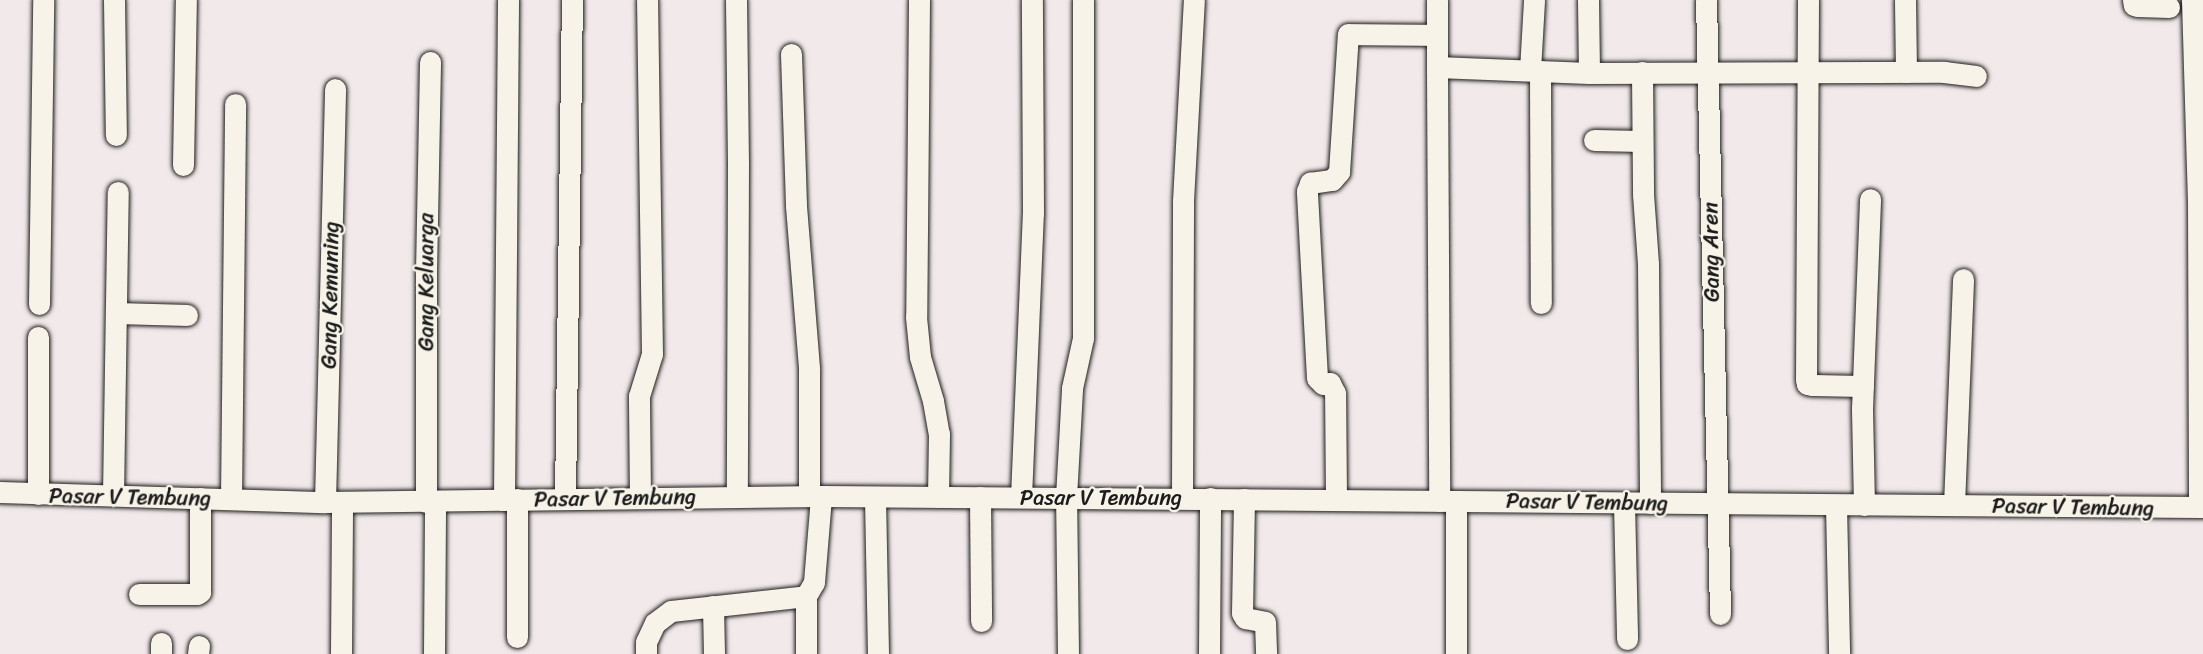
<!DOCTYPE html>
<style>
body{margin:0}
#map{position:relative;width:2203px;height:654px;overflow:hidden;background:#f2e9ea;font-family:Sriracha,sans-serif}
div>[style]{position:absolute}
.roads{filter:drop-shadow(0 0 2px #1c1c1c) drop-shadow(0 0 2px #1c1c1c)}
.minor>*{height:21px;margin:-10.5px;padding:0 10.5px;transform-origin:10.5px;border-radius:10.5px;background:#f7f3e8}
span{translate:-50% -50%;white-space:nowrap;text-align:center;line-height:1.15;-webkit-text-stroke:4.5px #f7f3e8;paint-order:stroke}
.street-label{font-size:22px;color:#1c1c1c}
</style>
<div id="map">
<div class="roads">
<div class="minor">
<div style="left:114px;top:0;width:135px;rotate:89.2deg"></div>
<div style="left:736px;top:0;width:162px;rotate:89.3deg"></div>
<div style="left:738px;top:162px;width:335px;rotate:90.2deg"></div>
<div style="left:919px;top:0;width:317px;rotate:90.5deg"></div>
<div style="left:916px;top:317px;width:40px;rotate:84.3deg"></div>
<div style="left:920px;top:357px;width:46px;rotate:73.5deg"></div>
<div style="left:933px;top:401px;width:34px;rotate:80deg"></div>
<div style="left:939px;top:434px;width:63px;rotate:90.9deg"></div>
<div style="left:1437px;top:0;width:67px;rotate:90deg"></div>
<div style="left:1437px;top:67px;width:152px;rotate:2.3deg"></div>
<div style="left:1589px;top:73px;width:355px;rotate:-0.2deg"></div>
<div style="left:1944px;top:72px;width:32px;rotate:7deg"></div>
<div style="left:1588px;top:0;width:73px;rotate:89.2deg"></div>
<div style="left:1706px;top:0;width:614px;rotate:88.69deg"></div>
<div style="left:1808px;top:0;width:379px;rotate:90.3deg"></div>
<div style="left:1806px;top:379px;width:5px;rotate:79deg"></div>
<div style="left:1807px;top:384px;width:5px;rotate:11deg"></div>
<div style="left:1812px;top:385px;width:51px;rotate:1.1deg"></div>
<div style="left:1905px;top:0;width:72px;rotate:89.2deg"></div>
<div style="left:2133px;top:0;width:5px;rotate:79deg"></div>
<div style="left:2134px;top:5px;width:4px;rotate:14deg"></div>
<div style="left:2138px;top:6px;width:31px;rotate:2deg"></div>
<div style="left:2192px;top:0;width:201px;rotate:88.3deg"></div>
<div style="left:2198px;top:201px;width:306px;rotate:89.8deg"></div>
<div style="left:791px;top:54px;width:152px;rotate:88.1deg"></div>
<div style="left:796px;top:206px;width:164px;rotate:85.4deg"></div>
<div style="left:809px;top:369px;width:127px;rotate:90deg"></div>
<div style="left:1437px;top:67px;width:434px;rotate:89.7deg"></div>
<div style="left:1530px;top:70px;width:70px;rotate:-86.7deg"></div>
<div style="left:1540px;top:71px;width:232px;rotate:89.8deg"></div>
<div style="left:1642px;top:72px;width:122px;rotate:89.5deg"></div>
<div style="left:1643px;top:194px;width:70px;rotate:85.9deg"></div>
<div style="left:1648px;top:264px;width:239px;rotate:89.5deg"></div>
<div style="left:1594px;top:140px;width:48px;rotate:1.2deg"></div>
<div style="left:183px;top:165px;width:165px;rotate:-89deg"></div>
<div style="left:39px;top:304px;width:304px;rotate:-89.2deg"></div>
<div style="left:118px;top:313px;width:69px;rotate:1.7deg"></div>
<div style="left:38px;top:337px;width:157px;rotate:90deg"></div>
<div style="left:0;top:492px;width:325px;rotate:1.8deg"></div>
<div style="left:325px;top:502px;width:496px;rotate:-0.7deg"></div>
<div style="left:821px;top:496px;width:1382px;rotate:0.46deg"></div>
<div style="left:113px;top:495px;width:303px;rotate:-89.1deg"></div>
<div style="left:565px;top:497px;width:497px;rotate:-89.2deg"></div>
<div style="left:640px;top:497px;width:101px;rotate:-90.6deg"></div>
<div style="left:639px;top:396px;width:44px;rotate:-72.8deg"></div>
<div style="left:652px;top:354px;width:354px;rotate:-90.8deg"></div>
<div style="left:875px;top:497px;width:157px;rotate:88.9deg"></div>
<div style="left:980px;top:497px;width:124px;rotate:89.5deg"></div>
<div style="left:1021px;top:497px;width:284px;rotate:-87.6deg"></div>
<div style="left:1033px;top:213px;width:213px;rotate:-90.3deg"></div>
<div style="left:1182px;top:498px;width:297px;rotate:-89.8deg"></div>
<div style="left:1183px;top:201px;width:201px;rotate:-86.9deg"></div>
<div style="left:231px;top:499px;width:395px;rotate:-89.4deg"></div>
<div style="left:517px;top:499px;width:138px;rotate:90deg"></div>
<div style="left:1244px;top:499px;width:114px;rotate:91deg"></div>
<div style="left:1242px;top:613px;width:6px;rotate:59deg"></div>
<div style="left:1245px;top:618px;width:20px;rotate:11deg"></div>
<div style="left:1265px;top:622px;width:32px;rotate:88deg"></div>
<div style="left:1336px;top:499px;width:106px;rotate:-90.5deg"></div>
<div style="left:1335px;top:393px;width:11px;rotate:-117deg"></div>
<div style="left:1330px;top:383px;width:7px;rotate:172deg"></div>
<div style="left:1323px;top:384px;width:8px;rotate:-135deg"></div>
<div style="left:1317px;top:378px;width:187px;rotate:-93.1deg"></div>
<div style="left:1307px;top:191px;width:9px;rotate:-69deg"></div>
<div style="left:1310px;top:183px;width:22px;rotate:-8deg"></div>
<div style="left:1332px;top:180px;width:11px;rotate:-49deg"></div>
<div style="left:1339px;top:172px;width:138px;rotate:-86.3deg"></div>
<div style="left:1348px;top:34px;width:89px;rotate:0.6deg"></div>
<div style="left:504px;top:500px;width:500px;rotate:-89.54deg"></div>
<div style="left:325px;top:502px;width:413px;rotate:-88.6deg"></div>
<div style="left:426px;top:502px;width:230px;rotate:-90deg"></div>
<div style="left:426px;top:272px;width:210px;rotate:-88.9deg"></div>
<div style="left:1624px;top:503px;width:136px;rotate:88.7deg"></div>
<div style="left:1836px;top:505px;width:149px;rotate:88.8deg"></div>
<div style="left:1864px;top:505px;width:96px;rotate:-91.2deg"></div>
<div style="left:1862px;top:409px;width:210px;rotate:-87.8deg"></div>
<div style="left:1954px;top:505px;width:226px;rotate:-87.7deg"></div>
<div style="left:139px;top:594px;width:58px"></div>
<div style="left:197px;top:594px;width:4px;rotate:-34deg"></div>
<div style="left:200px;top:592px;width:94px;rotate:-90deg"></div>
<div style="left:806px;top:596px;width:58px;rotate:90deg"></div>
<div style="left:713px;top:606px;width:48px;rotate:88.8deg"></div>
<div style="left:161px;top:654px;width:11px;rotate:-90deg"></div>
<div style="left:198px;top:654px;width:8px;rotate:-83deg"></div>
<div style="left:341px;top:654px;width:152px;rotate:-89.6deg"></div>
<div style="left:434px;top:654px;width:152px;rotate:-89.6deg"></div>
<div style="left:646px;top:654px;width:12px;rotate:-90deg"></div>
<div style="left:646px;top:642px;width:21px;rotate:-65deg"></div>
<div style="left:655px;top:623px;width:20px;rotate:-37deg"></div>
<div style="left:671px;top:611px;width:136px;rotate:-6.3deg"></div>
<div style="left:806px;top:596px;width:16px;rotate:-60deg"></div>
<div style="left:814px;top:582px;width:86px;rotate:-85.3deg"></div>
<div style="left:1068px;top:654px;width:157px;rotate:-90.7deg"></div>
<div style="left:1066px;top:497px;width:109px;rotate:-86.8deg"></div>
<div style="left:1072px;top:388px;width:51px;rotate:-77.6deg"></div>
<div style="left:1083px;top:338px;width:338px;rotate:-90deg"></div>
<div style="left:1209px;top:654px;width:156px;rotate:-89.6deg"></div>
<div style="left:1456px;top:654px;width:153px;rotate:-90deg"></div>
</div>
</div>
<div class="street-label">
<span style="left:1711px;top:252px;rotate:-91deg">Gang Aren</span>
<span style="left:426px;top:282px;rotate:-90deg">Gang Keluarga</span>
<span style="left:330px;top:295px;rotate:-89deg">Gang Kemuning</span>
<span style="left:130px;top:497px;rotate:1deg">Pasar V Tembung</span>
<span style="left:615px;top:498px;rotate:-1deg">Pasar V Tembung</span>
<span style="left:1101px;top:498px">Pasar V Tembung</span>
<span style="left:1587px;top:502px;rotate:1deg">Pasar V Tembung</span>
<span style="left:2073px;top:507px;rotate:1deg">Pasar V Tembung</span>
</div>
</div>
